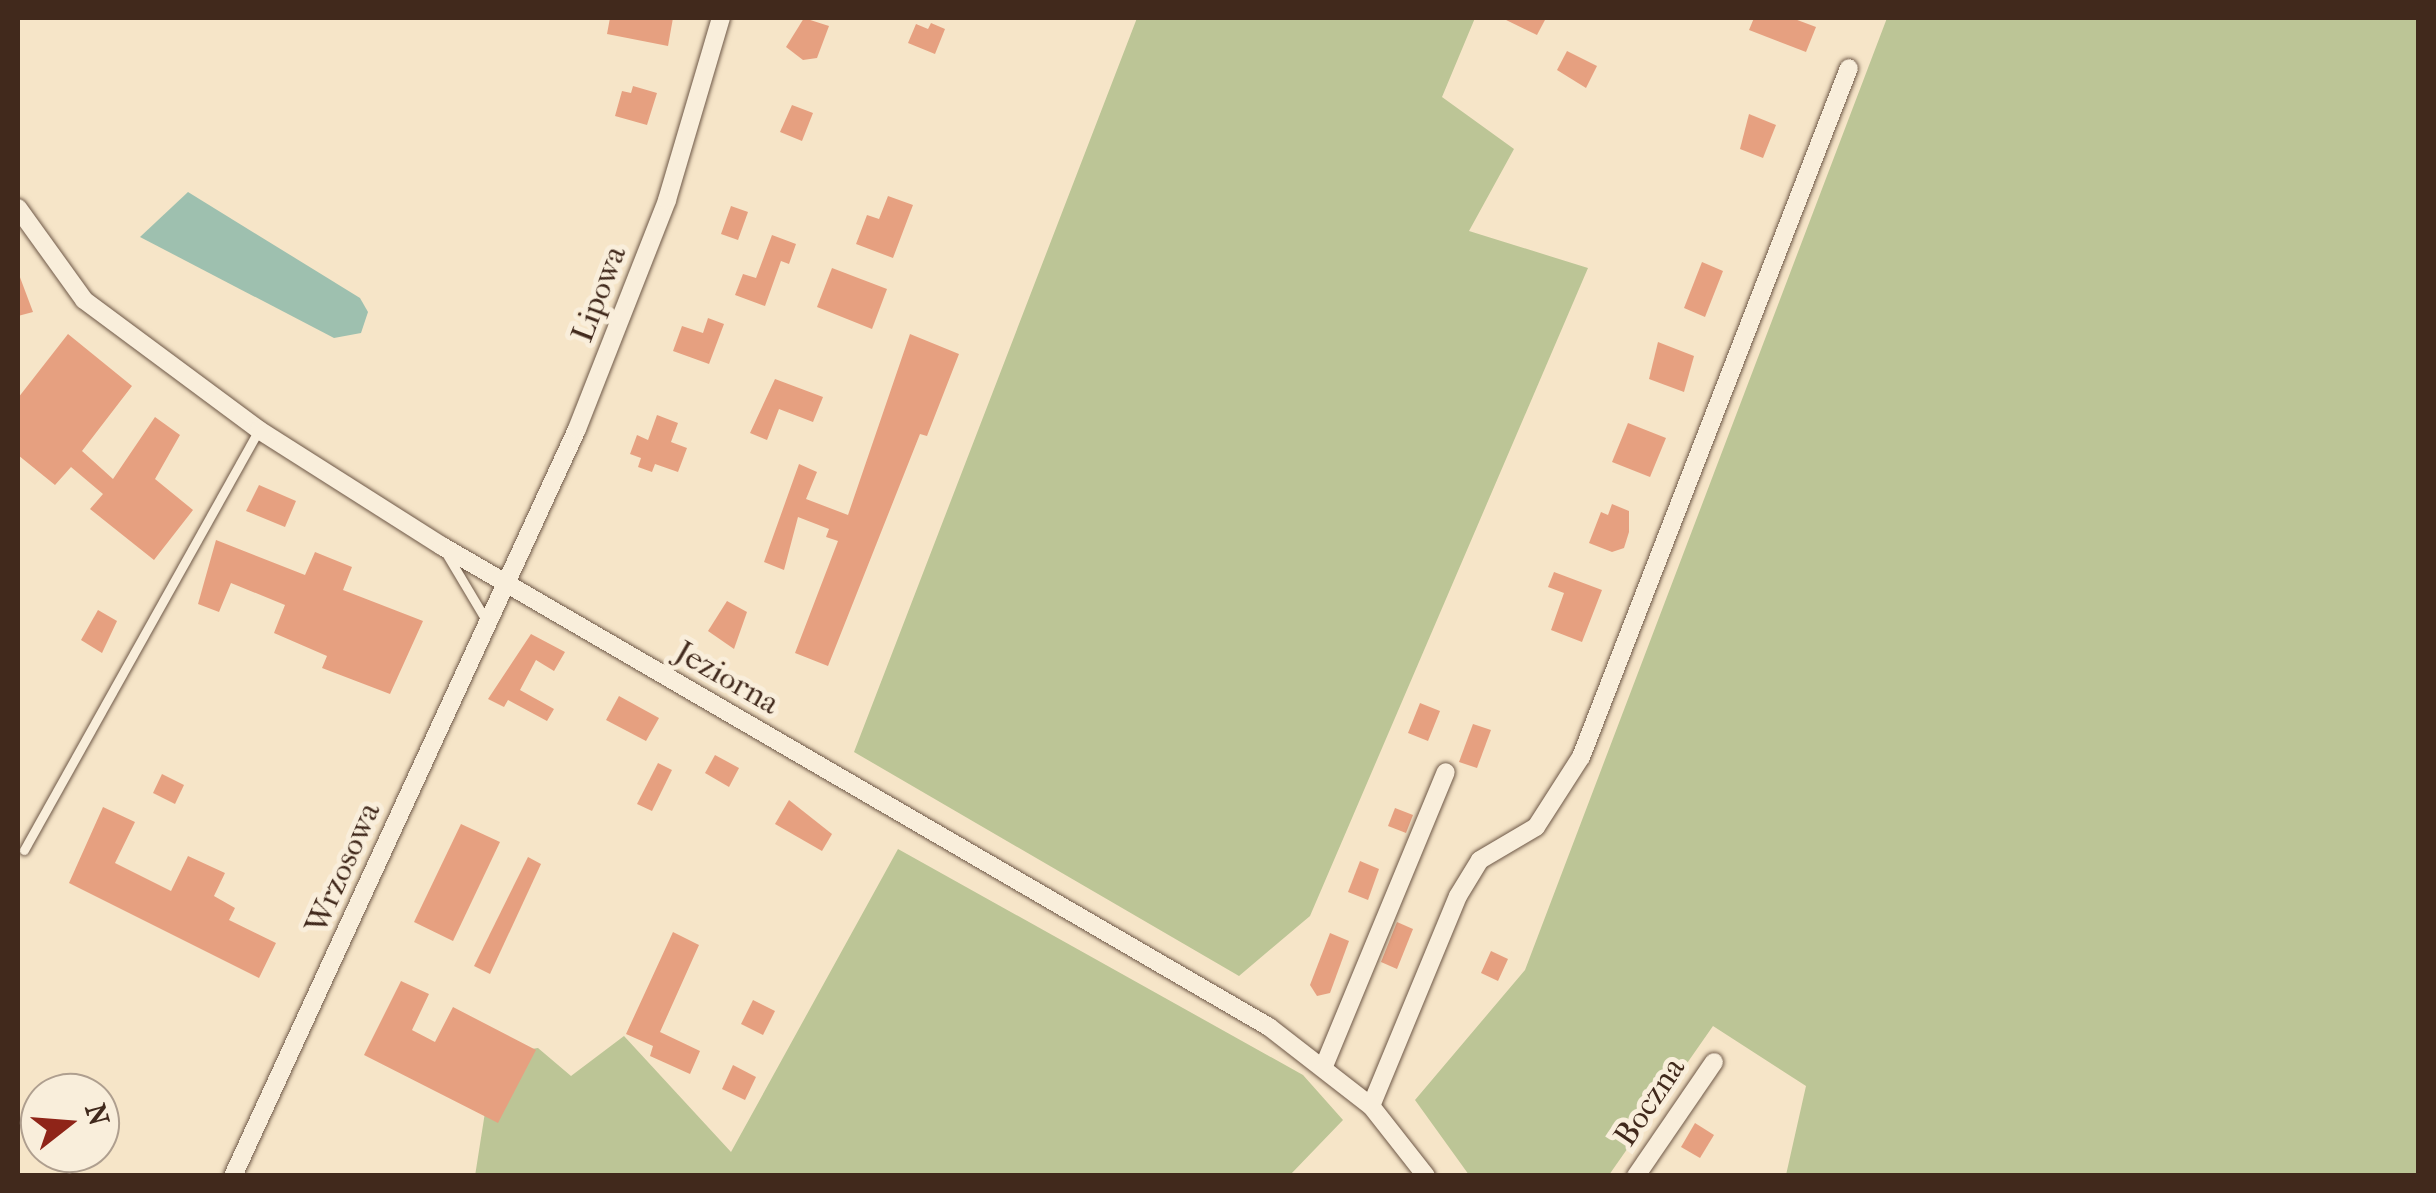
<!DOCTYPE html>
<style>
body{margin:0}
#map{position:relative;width:2436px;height:1193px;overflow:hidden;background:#f6e5c8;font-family:"IM FELL French Canon",serif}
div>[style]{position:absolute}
.green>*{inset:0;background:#bcc596}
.water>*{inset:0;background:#9ec0af}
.building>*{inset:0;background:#e6a080}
.roads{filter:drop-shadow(0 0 2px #6e5847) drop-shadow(0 0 2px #6e5847)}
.service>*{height:9px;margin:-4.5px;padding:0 4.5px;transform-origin:4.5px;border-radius:4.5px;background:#f9eedb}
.minor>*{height:18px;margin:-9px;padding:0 9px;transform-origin:9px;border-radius:9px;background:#f9eedb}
span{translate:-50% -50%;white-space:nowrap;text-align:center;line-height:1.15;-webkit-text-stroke:10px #f9eedb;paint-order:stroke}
.street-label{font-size:32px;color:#41291c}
.frame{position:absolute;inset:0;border:20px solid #41291c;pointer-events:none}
.north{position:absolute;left:20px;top:1073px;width:100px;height:100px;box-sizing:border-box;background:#f9eedb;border:2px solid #af9f8f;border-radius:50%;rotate:73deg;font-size:28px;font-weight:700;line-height:40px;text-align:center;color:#41291c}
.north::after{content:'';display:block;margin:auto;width:35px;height:45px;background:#8f2418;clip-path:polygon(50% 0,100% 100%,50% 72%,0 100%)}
</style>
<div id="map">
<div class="green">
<div style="clip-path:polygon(1137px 18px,1475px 18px,1442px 97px,1514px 149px,1469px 231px,1588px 268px,1310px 916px,1239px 976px,854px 752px)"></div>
<div style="clip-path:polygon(1887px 18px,2418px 18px,2418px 1175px,1786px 1175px,1806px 1086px,1713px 1026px,1609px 1175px,1469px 1175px,1415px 1100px,1525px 970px)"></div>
<div style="clip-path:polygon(898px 849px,1303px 1075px,1343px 1120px,1290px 1175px,475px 1176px,494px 1055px,538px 1048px,571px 1076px,624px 1036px,731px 1152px)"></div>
</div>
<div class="water">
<div style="clip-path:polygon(188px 192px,360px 298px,368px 312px,361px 333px,334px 338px,140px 237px)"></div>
</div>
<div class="building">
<div style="clip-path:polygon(610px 18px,673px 18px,668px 46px,607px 34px)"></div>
<div style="clip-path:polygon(804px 18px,829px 26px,817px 58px,803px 60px,786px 47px)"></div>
<div style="clip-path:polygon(1502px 18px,1546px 18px,1537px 35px)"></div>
<div style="clip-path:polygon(1754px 18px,1792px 18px,1816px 27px,1806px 52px,1749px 30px)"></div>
<div style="clip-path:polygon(931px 23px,945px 29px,935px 54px,908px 43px,916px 24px,928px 29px)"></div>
<div style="clip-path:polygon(1567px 51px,1597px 66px,1586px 88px,1557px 70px)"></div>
<div style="clip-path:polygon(633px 86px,657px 93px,647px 125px,615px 116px,622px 91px,631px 93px)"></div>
<div style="clip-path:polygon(792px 105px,813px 113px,802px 141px,780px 132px)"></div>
<div style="clip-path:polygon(1749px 114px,1776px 125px,1763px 158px,1740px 149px)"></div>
<div style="clip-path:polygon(888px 196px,913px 205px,893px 258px,856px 244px,867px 215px,879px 219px)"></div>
<div style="clip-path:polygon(731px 206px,748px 212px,738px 240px,721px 234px)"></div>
<div style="clip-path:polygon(772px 235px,796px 244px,789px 264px,781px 261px,765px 306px,735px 295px,743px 274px,756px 278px)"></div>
<div style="clip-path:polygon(1702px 262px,1723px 271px,1705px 317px,1684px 308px)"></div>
<div style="clip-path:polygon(832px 268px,887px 289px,872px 329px,817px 307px)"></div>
<div style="clip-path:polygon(18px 272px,33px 312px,18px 316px)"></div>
<div style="clip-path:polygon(708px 318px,724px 324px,709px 364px,673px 351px,682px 326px,703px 333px)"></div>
<div style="clip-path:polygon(68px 334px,132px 386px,82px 451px,113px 479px,155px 417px,180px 435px,155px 479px,193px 510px,154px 560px,90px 509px,103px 494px,71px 467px,55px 485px,18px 455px,18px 398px)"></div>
<div style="clip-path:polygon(910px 334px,959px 354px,927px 436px,920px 434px,828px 666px,795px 653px,838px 541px,826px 537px,829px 529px,798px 517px,784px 570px,764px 562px,799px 464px,817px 472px,806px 499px,848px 515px)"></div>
<div style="clip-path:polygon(1658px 342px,1694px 356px,1684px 392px,1649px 379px)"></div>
<div style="clip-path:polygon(775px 379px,823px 397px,813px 422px,779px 409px,767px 440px,750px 433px)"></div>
<div style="clip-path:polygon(657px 415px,678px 423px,671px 442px,687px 448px,678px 472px,655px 464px,652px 472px,638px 467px,641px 458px,630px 454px,637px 435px,648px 440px)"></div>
<div style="clip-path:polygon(1628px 423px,1666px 438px,1650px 477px,1612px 462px)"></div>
<div style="clip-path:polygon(259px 485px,296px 501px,285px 527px,246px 511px)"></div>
<div style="clip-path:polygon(1612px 504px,1629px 511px,1629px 532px,1624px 548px,1612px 552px,1589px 543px,1601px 512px,1608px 515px)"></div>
<div style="clip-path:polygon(216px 540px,305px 575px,315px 552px,352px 567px,343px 590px,423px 621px,390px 694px,322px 668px,327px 656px,274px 633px,285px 605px,231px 583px,219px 612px,198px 604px)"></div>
<div style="clip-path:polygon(1554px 572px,1602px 590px,1582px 642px,1551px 630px,1564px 593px,1548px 587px)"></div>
<div style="clip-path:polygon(727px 601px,747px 612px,734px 649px,708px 631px)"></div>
<div style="clip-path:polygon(98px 610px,117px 621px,102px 653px,81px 640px)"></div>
<div style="clip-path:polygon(531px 634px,565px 652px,554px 671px,536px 660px,520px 690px,554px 709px,547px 721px,508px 700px,504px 707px,488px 699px)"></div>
<div style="clip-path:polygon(619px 696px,659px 718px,646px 741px,606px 720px)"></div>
<div style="clip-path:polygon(1420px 703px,1440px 711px,1428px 741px,1408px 733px)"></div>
<div style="clip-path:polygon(1473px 724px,1491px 730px,1477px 768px,1459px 762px)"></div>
<div style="clip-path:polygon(715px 755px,739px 768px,729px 787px,705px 773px)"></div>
<div style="clip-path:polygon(658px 763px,672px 770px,652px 811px,637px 804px)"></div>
<div style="clip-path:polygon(162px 774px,184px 785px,175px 804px,153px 793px)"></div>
<div style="clip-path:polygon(789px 800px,832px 834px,822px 851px,775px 824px)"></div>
<div style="clip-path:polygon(103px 807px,135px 822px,115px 863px,171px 891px,188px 856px,225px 873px,214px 896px,235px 908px,229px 920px,276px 943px,259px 978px,69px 883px)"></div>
<div style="clip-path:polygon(1395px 808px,1413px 815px,1406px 833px,1388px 826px)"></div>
<div style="clip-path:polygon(461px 824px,500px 842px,453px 941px,414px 922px)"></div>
<div style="clip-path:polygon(528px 857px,541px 864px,490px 974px,474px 966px)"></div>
<div style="clip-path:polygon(1360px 861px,1379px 869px,1368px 900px,1348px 892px)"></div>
<div style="clip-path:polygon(1397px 922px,1413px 929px,1397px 969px,1381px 962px)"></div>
<div style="clip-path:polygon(673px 932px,699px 945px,660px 1032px,700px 1051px,690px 1074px,650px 1056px,653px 1046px,626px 1034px)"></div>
<div style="clip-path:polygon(1330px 933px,1349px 941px,1330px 993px,1317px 996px,1310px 985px)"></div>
<div style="clip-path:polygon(1491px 951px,1508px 959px,1498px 981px,1481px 973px)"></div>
<div style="clip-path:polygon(401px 981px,429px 994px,412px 1030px,435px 1042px,453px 1007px,536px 1050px,498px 1123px,364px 1055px)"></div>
<div style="clip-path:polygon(753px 1000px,775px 1011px,763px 1035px,741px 1024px)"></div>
<div style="clip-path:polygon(733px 1065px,756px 1077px,745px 1100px,722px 1089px)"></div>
<div style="clip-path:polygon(1695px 1123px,1714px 1135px,1700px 1158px,1681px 1147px)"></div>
</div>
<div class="roads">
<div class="service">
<div style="left:446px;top:553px;width:78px;rotate:59.2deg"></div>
<div style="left:24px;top:850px;width:481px;rotate:-60.8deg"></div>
</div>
<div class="minor">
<div style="left:18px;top:208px;width:113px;rotate:54.3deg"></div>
<div style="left:84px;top:300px;width:218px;rotate:36.6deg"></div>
<div style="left:259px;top:430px;width:217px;rotate:32.4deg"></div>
<div style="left:442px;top:546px;width:957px;rotate:30.18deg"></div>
<div style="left:1269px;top:1027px;width:129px;rotate:37.8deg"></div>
<div style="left:1371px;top:1106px;width:89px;rotate:51.8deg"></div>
<div style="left:1324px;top:1066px;width:318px;rotate:-67.5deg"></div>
<div style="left:1371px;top:1106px;width:227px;rotate:-67.5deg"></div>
<div style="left:1458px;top:896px;width:42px;rotate:-58.6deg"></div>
<div style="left:1480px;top:860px;width:65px;rotate:-30.5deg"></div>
<div style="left:1536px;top:827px;width:83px;rotate:-57.3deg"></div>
<div style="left:1581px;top:757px;width:739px;rotate:-68.75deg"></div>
<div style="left:233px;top:1176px;width:822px;rotate:-65.27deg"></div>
<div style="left:577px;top:429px;width:246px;rotate:-68.5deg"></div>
<div style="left:667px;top:200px;width:190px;rotate:-73.5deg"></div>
<div style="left:1636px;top:1176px;width:138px;rotate:-55.6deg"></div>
</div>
</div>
<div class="street-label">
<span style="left:599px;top:294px;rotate:-69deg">Lipowa</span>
<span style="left:727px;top:678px;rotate:30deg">Jeziorna</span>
<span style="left:343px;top:868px;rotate:-66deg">Wrzosowa</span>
<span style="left:1650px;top:1102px;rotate:-56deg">Boczna</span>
</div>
<div class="frame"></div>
<div class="north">N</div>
</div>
